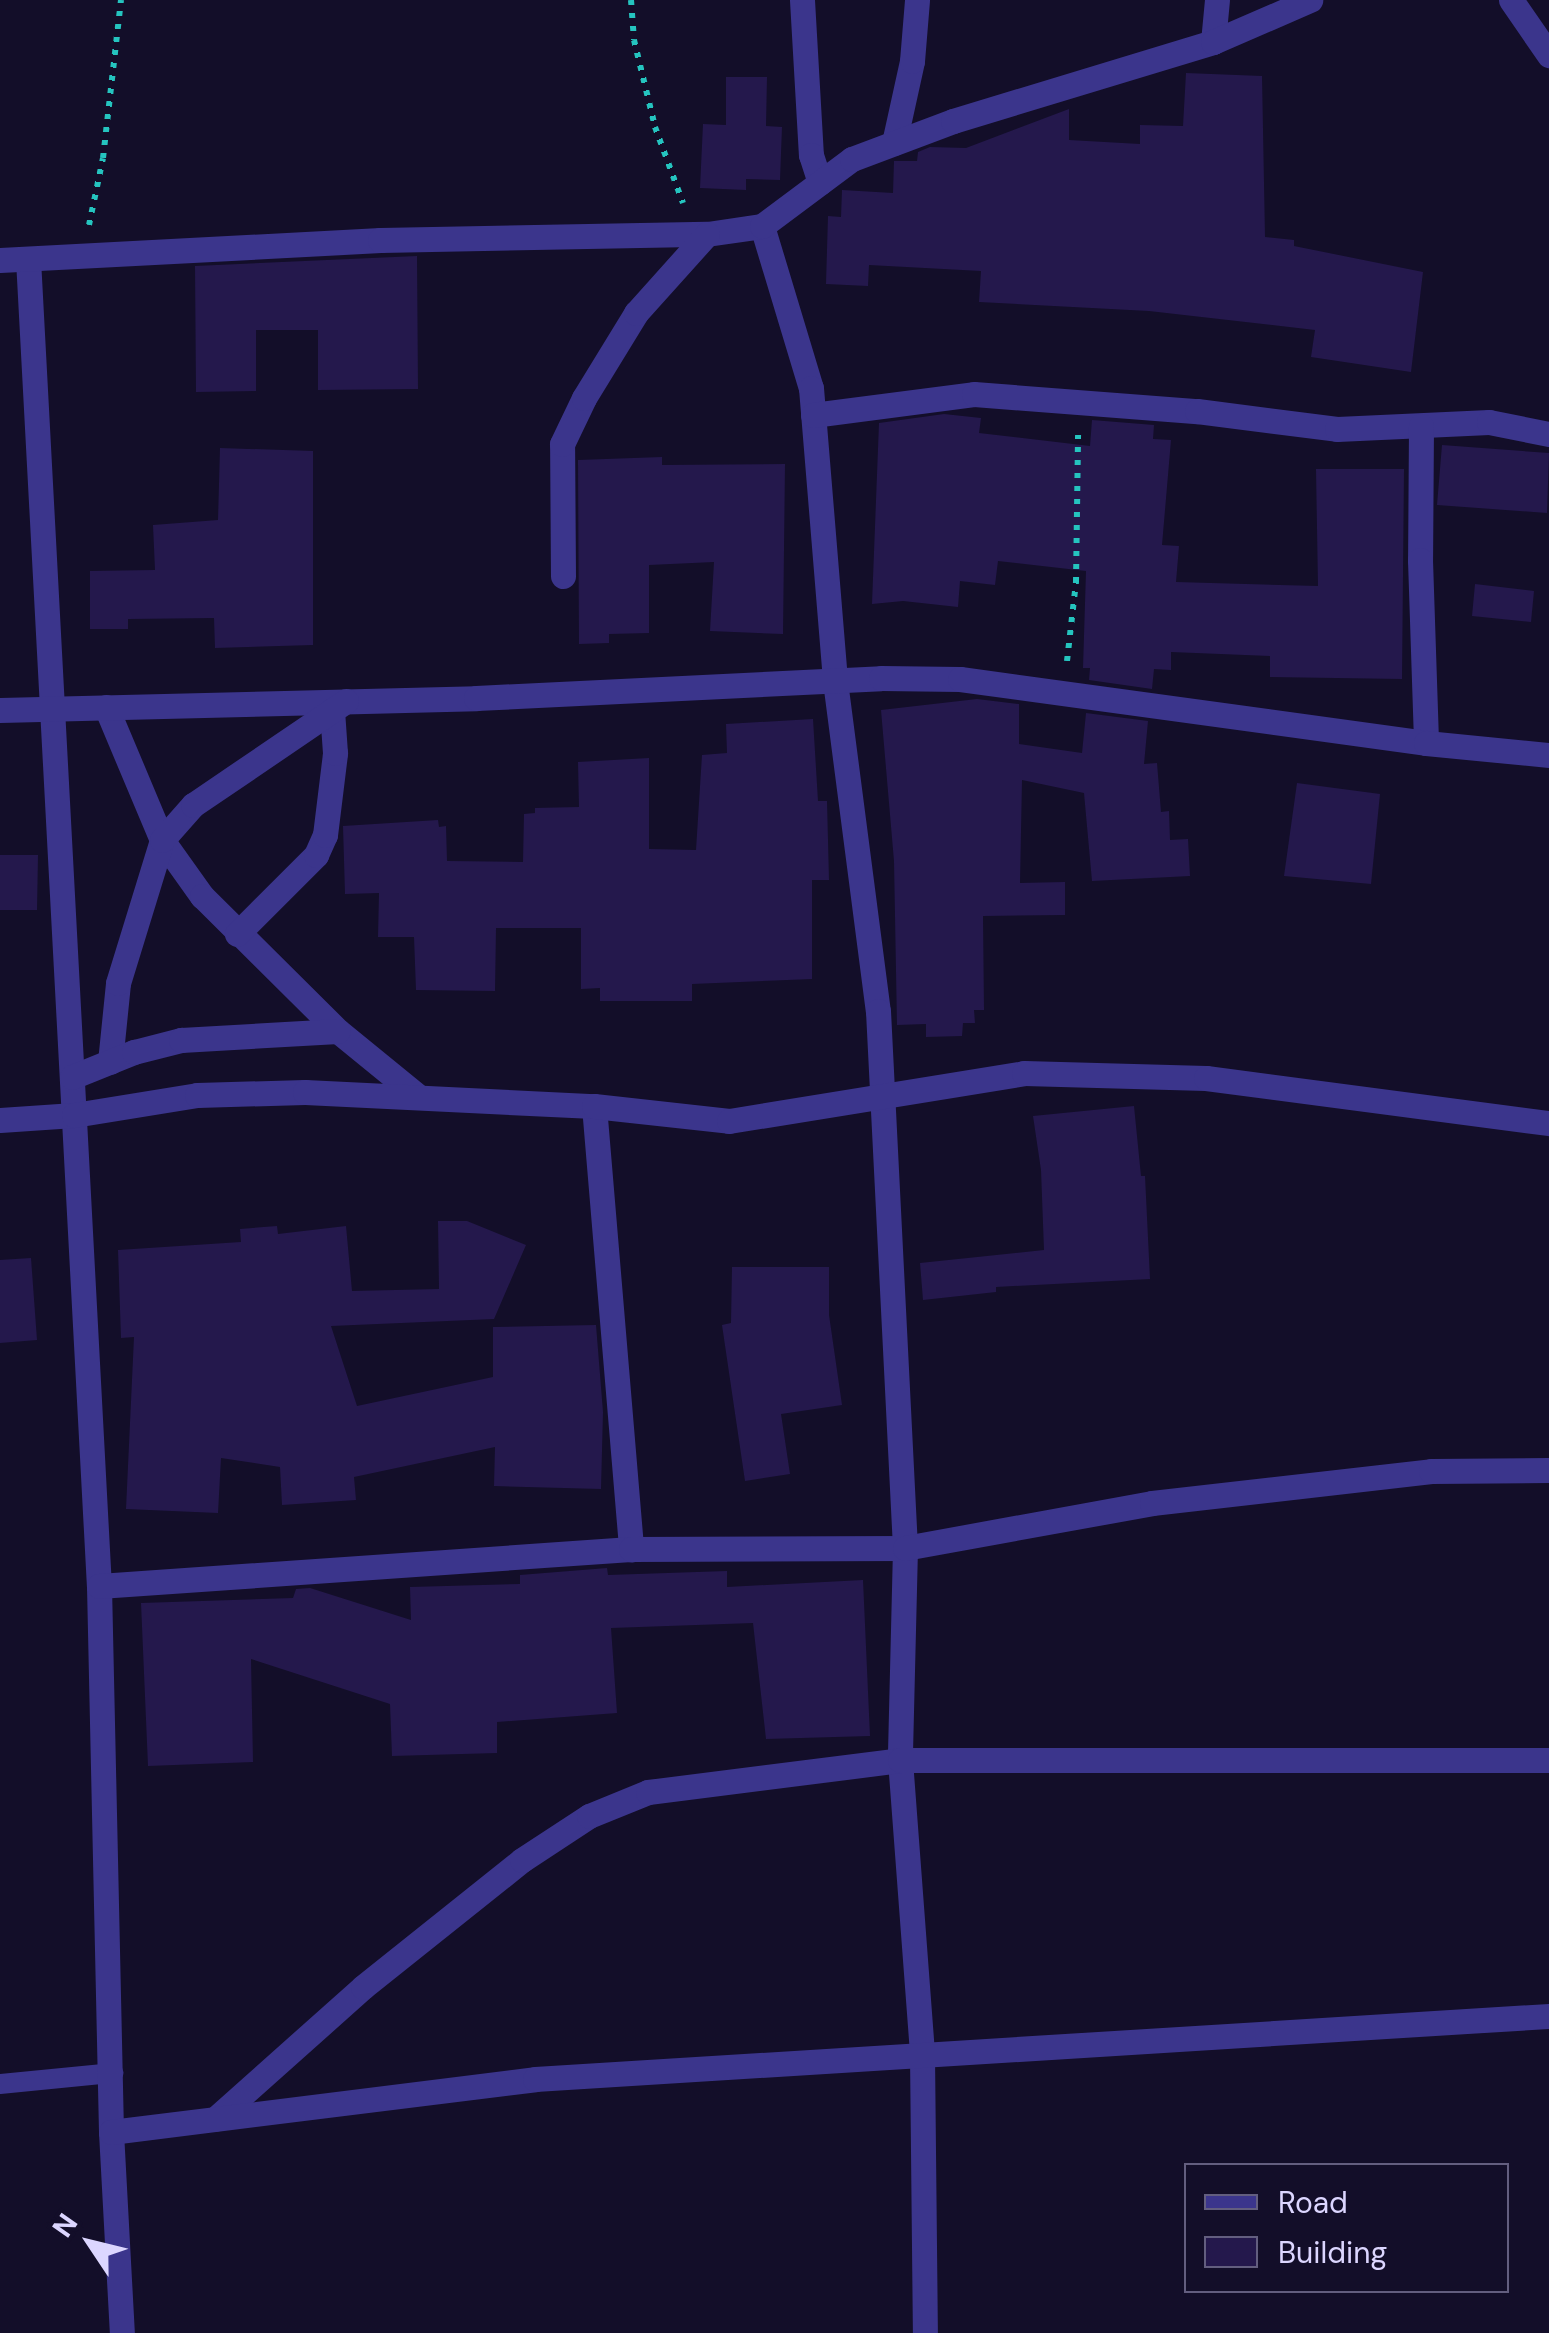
<!DOCTYPE html>
<style>
body{margin:0}
#map{position:relative;width:1549px;height:2333px;overflow:hidden;background:#130e29;font-family:"DM Sans",sans-serif}
div>[style]{position:absolute}
.building>*{inset:0;background:#24184c}
.path>*{height:6px;margin-top:-3px;transform-origin:0;background:repeating-linear-gradient(90deg,#25c4bf 0 5px,transparent 0 13px)}
.service>*{height:20px;margin:-10px;padding:0 10px;transform-origin:10px;border-radius:10px;background:#3b358c}
.minor>*{height:25px;margin:-12.5px;padding:0 12.5px;transform-origin:12.5px;border-radius:12.5px;background:#3b358c}
span{translate:-50% -50%;white-space:nowrap;text-align:center;line-height:1.15;-webkit-text-stroke:10px #130e29;paint-order:stroke}
.legend{position:absolute;left:1184px;top:2163px;width:325px;height:130px;box-sizing:border-box;background:#130e29;border:2px solid #635e7f;margin:0;padding:12px 18px;list-style:none;font-size:30px;color:#dcd6ff}
.legend li{display:flex;align-items:center;gap:20px;height:50px}
.legend b{width:50px;border:2px solid #635e7f}
.north{position:absolute;left:40px;top:2193px;width:100px;height:100px;-webkit-text-stroke:8px #130e29;paint-order:stroke;rotate:305deg;font-size:28px;font-weight:700;line-height:40px;text-align:center;color:#dcd6ff}
.north::after{content:'';display:block;margin:auto;width:35px;height:45px;background:#dcd6ff;clip-path:polygon(50% 0,100% 100%,50% 72%,0 100%)}
</style>
<div id="map">
<div class="building">
<div style="clip-path:polygon(1186px 73px,1262px 76px,1265px 237px,1294px 240px,1294px 246px,1423px 272px,1411px 372px,1311px 357px,1315px 330px,1149px 311px,979px 302px,981px 271px,869px 265px,868px 286px,826px 284px,828px 216px,841px 217px,842px 190px,893px 193px,894px 161px,917px 161px,918px 152px,930px 147px,966px 148px,1069px 109px,1069px 140px,1140px 144px,1140px 125px,1183px 126px)"></div>
<div style="clip-path:polygon(726px 77px,767px 77px,766px 126px,782px 127px,780px 180px,746px 179px,746px 190px,700px 188px,703px 124px,726px 125px)"></div>
<div style="clip-path:polygon(417px 256px,418px 389px,318px 390px,318px 330px,256px 330px,256px 391px,196px 392px,195px 266px)"></div>
<div style="clip-path:polygon(944px 414px,981px 418px,979px 433px,1090px 446px,1092px 420px,1154px 425px,1153px 439px,1171px 440px,1162px 545px,1179px 546px,1176px 582px,1318px 586px,1316px 469px,1404px 469px,1402px 679px,1270px 677px,1270px 656px,1171px 652px,1171px 670px,1154px 669px,1152px 689px,1089px 680px,1090px 668px,1083px 668px,1086px 571px,998px 561px,995px 585px,960px 581px,958px 607px,903px 601px,872px 604px,879px 423px)"></div>
<div style="clip-path:polygon(1442px 445px,1549px 453px,1547px 513px,1437px 505px)"></div>
<div style="clip-path:polygon(220px 448px,313px 451px,313px 645px,215px 648px,214px 618px,128px 619px,128px 629px,90px 629px,90px 571px,155px 570px,153px 525px,218px 520px)"></div>
<div style="clip-path:polygon(662px 457px,662px 465px,785px 464px,783px 634px,710px 631px,714px 562px,649px 565px,649px 633px,609px 634px,609px 643px,579px 644px,578px 460px)"></div>
<div style="clip-path:polygon(1475px 584px,1534px 591px,1531px 622px,1472px 616px)"></div>
<div style="clip-path:polygon(977px 699px,1019px 704px,1019px 744px,1082px 753px,1086px 713px,1148px 721px,1144px 764px,1157px 763px,1161px 812px,1169px 811px,1170px 840px,1188px 839px,1190px 876px,1092px 881px,1084px 793px,1022px 780px,1020px 883px,1065px 882px,1065px 915px,983px 916px,984px 1010px,974px 1010px,975px 1023px,963px 1023px,962px 1036px,926px 1037px,926px 1024px,897px 1025px,894px 861px,881px 710px)"></div>
<div style="clip-path:polygon(813px 719px,818px 801px,827px 801px,829px 880px,812px 880px,812px 979px,692px 984px,692px 1001px,600px 1001px,600px 988px,581px 989px,581px 928px,496px 928px,495px 991px,416px 990px,414px 937px,378px 937px,379px 893px,345px 894px,343px 826px,438px 820px,439px 827px,446px 826px,447px 861px,523px 862px,524px 814px,535px 813px,535px 808px,579px 807px,578px 762px,649px 758px,649px 849px,696px 850px,702px 755px,727px 753px,726px 724px)"></div>
<div style="clip-path:polygon(1297px 783px,1380px 794px,1371px 884px,1284px 876px)"></div>
<div style="clip-path:polygon(0 855px,38px 855px,37px 910px,0 910px)"></div>
<div style="clip-path:polygon(1134px 1106px,1141px 1176px,1145px 1176px,1150px 1279px,996px 1287px,996px 1292px,923px 1300px,920px 1263px,1044px 1250px,1041px 1170px,1033px 1116px)"></div>
<div style="clip-path:polygon(438px 1221px,467px 1221px,526px 1245px,494px 1319px,331px 1326px,357px 1406px,493px 1377px,493px 1327px,596px 1325px,603px 1412px,601px 1489px,494px 1486px,495px 1447px,354px 1477px,356px 1500px,282px 1505px,280px 1467px,221px 1458px,218px 1513px,126px 1509px,134px 1337px,121px 1338px,118px 1250px,241px 1242px,240px 1229px,277px 1226px,278px 1234px,346px 1226px,352px 1291px,439px 1289px)"></div>
<div style="clip-path:polygon(31px 1258px,37px 1340px,0 1343px,0 1260px)"></div>
<div style="clip-path:polygon(732px 1267px,829px 1267px,829px 1315px,842px 1405px,781px 1414px,790px 1474px,745px 1481px,722px 1325px,731px 1323px)"></div>
<div style="clip-path:polygon(607px 1568px,608px 1575px,727px 1571px,727px 1587px,863px 1580px,870px 1736px,766px 1739px,753px 1623px,611px 1628px,617px 1713px,497px 1722px,497px 1753px,392px 1756px,390px 1704px,251px 1659px,253px 1762px,148px 1766px,141px 1603px,293px 1598px,296px 1589px,310px 1588px,411px 1620px,410px 1587px,520px 1584px,520px 1575px)"></div>
</div>
<div class="path">
<div style="left:631px;top:0;width:40px;rotate:85.7deg"></div>
<div style="left:634px;top:40px;width:89px;rotate:76.4deg"></div>
<div style="left:655px;top:127px;width:81px;rotate:69.8deg"></div>
<div style="left:89px;top:225px;width:68px;rotate:-78.2deg"></div>
<div style="left:103px;top:158px;width:159px;rotate:-83.5deg"></div>
<div style="left:1067px;top:661px;width:80px;rotate:-83.5deg"></div>
<div style="left:1076px;top:582px;width:147px;rotate:-89.2deg"></div>
</div>
<div class="service">
<div style="left:0;top:2084px;width:114px;rotate:-5.6deg"></div>
</div>
<div class="minor">
<div style="left:802px;top:0;width:155px;rotate:86.7deg"></div>
<div style="left:811px;top:155px;width:29px;rotate:72deg"></div>
<div style="left:1511px;top:0;width:67px;rotate:55.4deg"></div>
<div style="left:1213px;top:42px;width:42px;rotate:-84.6deg"></div>
<div style="left:894px;top:143px;width:84px;rotate:-77.6deg"></div>
<div style="left:912px;top:61px;width:61px;rotate:-85.3deg"></div>
<div style="left:762px;top:226px;width:169px;rotate:73.2deg"></div>
<div style="left:811px;top:388px;width:294px;rotate:85.3deg"></div>
<div style="left:835px;top:681px;width:333px;rotate:82.6deg"></div>
<div style="left:878px;top:1011px;width:538px;rotate:87.12deg"></div>
<div style="left:905px;top:1548px;width:212px;rotate:91.4deg"></div>
<div style="left:900px;top:1760px;width:296px;rotate:85.7deg"></div>
<div style="left:922px;top:2055px;width:278px;rotate:89.4deg"></div>
<div style="left:28px;top:259px;width:1329px;rotate:86.94deg"></div>
<div style="left:99px;top:1586px;width:546px;rotate:88.74deg"></div>
<div style="left:111px;top:2132px;width:201px;rotate:86.9deg"></div>
<div style="left:0;top:260px;width:381px;rotate:-3deg"></div>
<div style="left:380px;top:240px;width:327px;rotate:-1.1deg"></div>
<div style="left:707px;top:234px;width:56px;rotate:-8.3deg"></div>
<div style="left:762px;top:226px;width:112px;rotate:-36.7deg"></div>
<div style="left:852px;top:159px;width:108px;rotate:-20.6deg"></div>
<div style="left:953px;top:121px;width:272px;rotate:-16.9deg"></div>
<div style="left:1213px;top:42px;width:106px;rotate:-23.4deg"></div>
<div style="left:813px;top:415px;width:162px;rotate:-7.4deg"></div>
<div style="left:974px;top:394px;width:224px;rotate:4.4deg"></div>
<div style="left:1197px;top:411px;width:141px;rotate:7.3deg"></div>
<div style="left:1337px;top:429px;width:152px;rotate:-2.6deg"></div>
<div style="left:1489px;top:422px;width:61px;rotate:11.3deg"></div>
<div style="left:1421px;top:426px;width:134px;rotate:90.4deg"></div>
<div style="left:1420px;top:560px;width:183px;rotate:88.1deg"></div>
<div style="left:563px;top:576px;width:132px;rotate:-90.4deg"></div>
<div style="left:562px;top:444px;width:51px;rotate:-64.4deg"></div>
<div style="left:584px;top:398px;width:100px;rotate:-58.5deg"></div>
<div style="left:636px;top:313px;width:106px;rotate:-48.1deg"></div>
<div style="left:106px;top:707px;width:144px;rotate:67.2deg"></div>
<div style="left:162px;top:840px;width:69px;rotate:54.5deg"></div>
<div style="left:202px;top:896px;width:192px;rotate:44.8deg"></div>
<div style="left:338px;top:1031px;width:104px;rotate:39.2deg"></div>
<div style="left:0;top:710px;width:476px;rotate:-1.4deg"></div>
<div style="left:476px;top:698px;width:405px;rotate:-2.8deg"></div>
<div style="left:881px;top:678px;width:79px;rotate:0.7deg"></div>
<div style="left:960px;top:679px;width:470px;rotate:7.8deg"></div>
<div style="left:1426px;top:743px;width:124px;rotate:5.6deg"></div>
<div style="left:237px;top:934px;width:112px;rotate:-45deg"></div>
<div style="left:316px;top:855px;width:22px;rotate:-66deg"></div>
<div style="left:325px;top:835px;width:83px;rotate:-83deg"></div>
<div style="left:335px;top:753px;width:43px;rotate:-94deg"></div>
<div style="left:110px;top:1062px;width:79px;rotate:-84.2deg"></div>
<div style="left:118px;top:983px;width:150px;rotate:-72.9deg"></div>
<div style="left:162px;top:840px;width:47px;rotate:-48.5deg"></div>
<div style="left:193px;top:805px;width:185px;rotate:-34.2deg"></div>
<div style="left:72px;top:1077px;width:67px;rotate:-22deg"></div>
<div style="left:134px;top:1052px;width:49px;rotate:-14.3deg"></div>
<div style="left:181px;top:1040px;width:157px;rotate:-3.3deg"></div>
<div style="left:594px;top:1106px;width:445px;rotate:85.2deg"></div>
<div style="left:0;top:1120px;width:74px;rotate:-3.9deg"></div>
<div style="left:74px;top:1115px;width:125px;rotate:-9.2deg"></div>
<div style="left:197px;top:1095px;width:108px;rotate:-1.6deg"></div>
<div style="left:305px;top:1092px;width:289px;rotate:2.8deg"></div>
<div style="left:594px;top:1106px;width:136px;rotate:6.3deg"></div>
<div style="left:729px;top:1121px;width:299px;rotate:-9.2deg"></div>
<div style="left:1024px;top:1073px;width:182px;rotate:1.6deg"></div>
<div style="left:1206px;top:1078px;width:346px;rotate:7.5deg"></div>
<div style="left:99px;top:1586px;width:533px;rotate:-3.98deg"></div>
<div style="left:631px;top:1549px;width:274px;rotate:-0.2deg"></div>
<div style="left:905px;top:1548px;width:251px;rotate:-10.3deg"></div>
<div style="left:1152px;top:1503px;width:281px;rotate:-6.5deg"></div>
<div style="left:1431px;top:1471px;width:118px;rotate:-0.5deg"></div>
<div style="left:215px;top:2119px;width:198px;rotate:-41.7deg"></div>
<div style="left:363px;top:1987px;width:203px;rotate:-38.6deg"></div>
<div style="left:522px;top:1860px;width:80px;rotate:-33.3deg"></div>
<div style="left:589px;top:1816px;width:64px;rotate:-22.1deg"></div>
<div style="left:648px;top:1792px;width:254px;rotate:-7.2deg"></div>
<div style="left:900px;top:1760px;width:649px"></div>
<div style="left:111px;top:2132px;width:427px;rotate:-7.1deg"></div>
<div style="left:535px;top:2079px;width:1016px;rotate:-3.56deg"></div>
</div>
<ul class="legend">
<li><b style="height:12px;background:#3b358c"></b>Road</li>
<li><b style="height:28px;background:#24184c"></b>Building</li>
</ul>
<div class="north">N</div>
</div>
